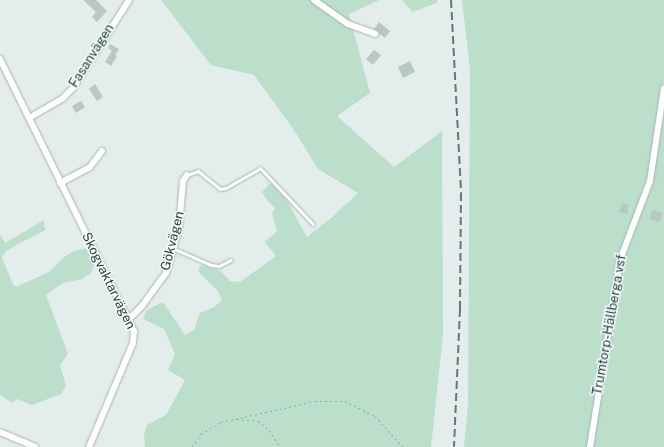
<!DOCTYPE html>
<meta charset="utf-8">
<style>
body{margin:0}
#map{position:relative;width:664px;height:447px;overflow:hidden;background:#e3edeb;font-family:"Public Sans",sans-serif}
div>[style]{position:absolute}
.green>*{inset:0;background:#bbdfcb}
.building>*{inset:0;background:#b8c8c4}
.path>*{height:1px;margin-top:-0.5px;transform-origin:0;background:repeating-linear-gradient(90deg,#81b3ac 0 2px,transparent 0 5px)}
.roads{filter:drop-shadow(0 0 1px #a5b6b3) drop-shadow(0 0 1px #a5b6b3)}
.service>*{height:3px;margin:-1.5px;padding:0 1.5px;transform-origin:1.5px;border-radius:1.5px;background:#fff}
.minor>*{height:6px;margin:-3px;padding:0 3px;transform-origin:3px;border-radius:3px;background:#fff}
.rail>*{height:2px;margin-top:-1px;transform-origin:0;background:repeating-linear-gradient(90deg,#5c7b78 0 8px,transparent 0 12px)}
span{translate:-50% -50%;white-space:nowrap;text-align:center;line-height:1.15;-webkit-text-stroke:3px #f4faf8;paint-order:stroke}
.street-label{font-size:13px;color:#21403d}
</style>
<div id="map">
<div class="green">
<div style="clip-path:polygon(161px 0,379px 0,349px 14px,370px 93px,337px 116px,394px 167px,442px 131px,443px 335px,431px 447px,145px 447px,144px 435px,147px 425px,166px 415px,185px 380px,168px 370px,175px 354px,164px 329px,143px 319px,147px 310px,163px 302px,185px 335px,194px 330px,200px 313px,214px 307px,222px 300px,218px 291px,198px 271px,201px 265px,221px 271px,230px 281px,240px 282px,276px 256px,265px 242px,277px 231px,272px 213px,275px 208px,267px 200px,262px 192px,269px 184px,272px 184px,286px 199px,307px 237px,331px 218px,358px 193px,318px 169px,294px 130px,254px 75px,211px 65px)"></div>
<div style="clip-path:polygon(402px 0,437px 0,437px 3px,412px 12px)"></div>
<div style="clip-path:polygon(462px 0,664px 0,664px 447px,464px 447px,468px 405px,470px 69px)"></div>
<div style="clip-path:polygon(44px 220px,44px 227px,46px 230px,16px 245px,5px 252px,2px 258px,14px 286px,18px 286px,49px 272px,64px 257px,74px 251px,87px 248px,94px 264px,91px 273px,82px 279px,63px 283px,46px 295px,68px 354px,60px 365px,66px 386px,61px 394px,32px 405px,17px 399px,12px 403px,0 395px,0 235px,5px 243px)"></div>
</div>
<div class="building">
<div style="clip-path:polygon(83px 0,96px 0,107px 11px,97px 22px,92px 17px,96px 12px)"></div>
<div style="clip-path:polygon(379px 22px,390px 31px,385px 38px,374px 29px)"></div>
<div style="clip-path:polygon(110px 44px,119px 49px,115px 55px,117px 56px,111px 66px,105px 62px,112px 51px,108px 48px)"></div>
<div style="clip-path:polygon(374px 50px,381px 55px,373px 65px,366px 59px)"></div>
<div style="clip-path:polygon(410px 61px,415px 72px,403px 78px,398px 67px)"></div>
<div style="clip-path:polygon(95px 84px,103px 97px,97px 101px,89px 89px)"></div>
<div style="clip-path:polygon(81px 101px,85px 107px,76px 113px,72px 106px)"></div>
<div style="clip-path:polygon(622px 203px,629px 205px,627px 214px,619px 212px)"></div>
<div style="clip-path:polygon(652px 210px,663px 213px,660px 222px,649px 219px)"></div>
</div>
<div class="path">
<div style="left:237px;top:419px;width:21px;rotate:5deg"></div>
<div style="left:258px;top:421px;width:14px;rotate:39deg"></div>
<div style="left:269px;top:430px;width:20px;rotate:57deg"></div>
<div style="left:192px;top:447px;width:16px;rotate:-55deg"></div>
<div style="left:201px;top:434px;width:23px;rotate:-31deg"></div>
<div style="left:221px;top:422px;width:96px;rotate:-12.6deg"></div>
<div style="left:315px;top:401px;width:30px"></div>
<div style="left:345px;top:401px;width:34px;rotate:27deg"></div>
<div style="left:375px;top:416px;width:42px;rotate:47.9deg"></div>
</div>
<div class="roads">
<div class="service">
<div style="left:187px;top:175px;width:12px;rotate:-20deg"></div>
<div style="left:198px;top:171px;width:28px;rotate:39deg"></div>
<div style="left:220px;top:189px;width:6px;rotate:-9deg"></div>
<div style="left:226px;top:188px;width:39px;rotate:-30deg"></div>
<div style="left:260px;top:168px;width:77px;rotate:46.6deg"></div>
<div style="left:172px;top:248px;width:43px;rotate:23.6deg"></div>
<div style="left:211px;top:265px;width:8px;rotate:7deg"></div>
<div style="left:219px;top:266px;width:13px;rotate:-27deg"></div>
</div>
<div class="minor">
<div style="left:314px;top:0;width:42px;rotate:35.2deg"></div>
<div style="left:348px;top:24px;width:29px;rotate:20deg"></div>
<div style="left:0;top:59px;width:303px;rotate:63.8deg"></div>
<div style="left:134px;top:331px;width:12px;rotate:95deg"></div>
<div style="left:133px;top:343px;width:113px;rotate:112.9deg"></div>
<div style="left:29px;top:118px;width:38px;rotate:-30deg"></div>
<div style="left:62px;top:99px;width:16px;rotate:-45deg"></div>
<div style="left:73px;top:88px;width:104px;rotate:-57.5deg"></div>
<div style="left:60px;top:183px;width:34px;rotate:-28deg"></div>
<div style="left:90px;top:167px;width:20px;rotate:-53deg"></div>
<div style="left:129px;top:319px;width:18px;rotate:-45deg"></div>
<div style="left:142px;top:306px;width:41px;rotate:-54deg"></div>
<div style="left:166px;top:273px;width:48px;rotate:-74.2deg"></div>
<div style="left:179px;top:227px;width:46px;rotate:-85deg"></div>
<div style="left:183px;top:181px;width:7px;rotate:-56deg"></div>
<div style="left:0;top:432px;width:38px;rotate:23deg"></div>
<div style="left:590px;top:447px;width:189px;rotate:-80.9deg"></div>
<div style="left:620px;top:260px;width:85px;rotate:-69.2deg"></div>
<div style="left:650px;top:181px;width:94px;rotate:-81.4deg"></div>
</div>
</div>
<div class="rail">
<div style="left:451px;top:0;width:193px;rotate:87deg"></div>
<div style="left:461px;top:193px;width:116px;rotate:90.5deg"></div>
<div style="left:460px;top:309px;width:138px;rotate:92.5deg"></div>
</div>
<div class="street-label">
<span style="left:92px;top:56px;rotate:-58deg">Fasanvägen</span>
<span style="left:173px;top:241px;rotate:-76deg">Gökvägen</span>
<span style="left:108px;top:281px;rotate:64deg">Skogvaktarvägen</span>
<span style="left:610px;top:325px;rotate:-80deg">Trumtorp-Hällberga vsf</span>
</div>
</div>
